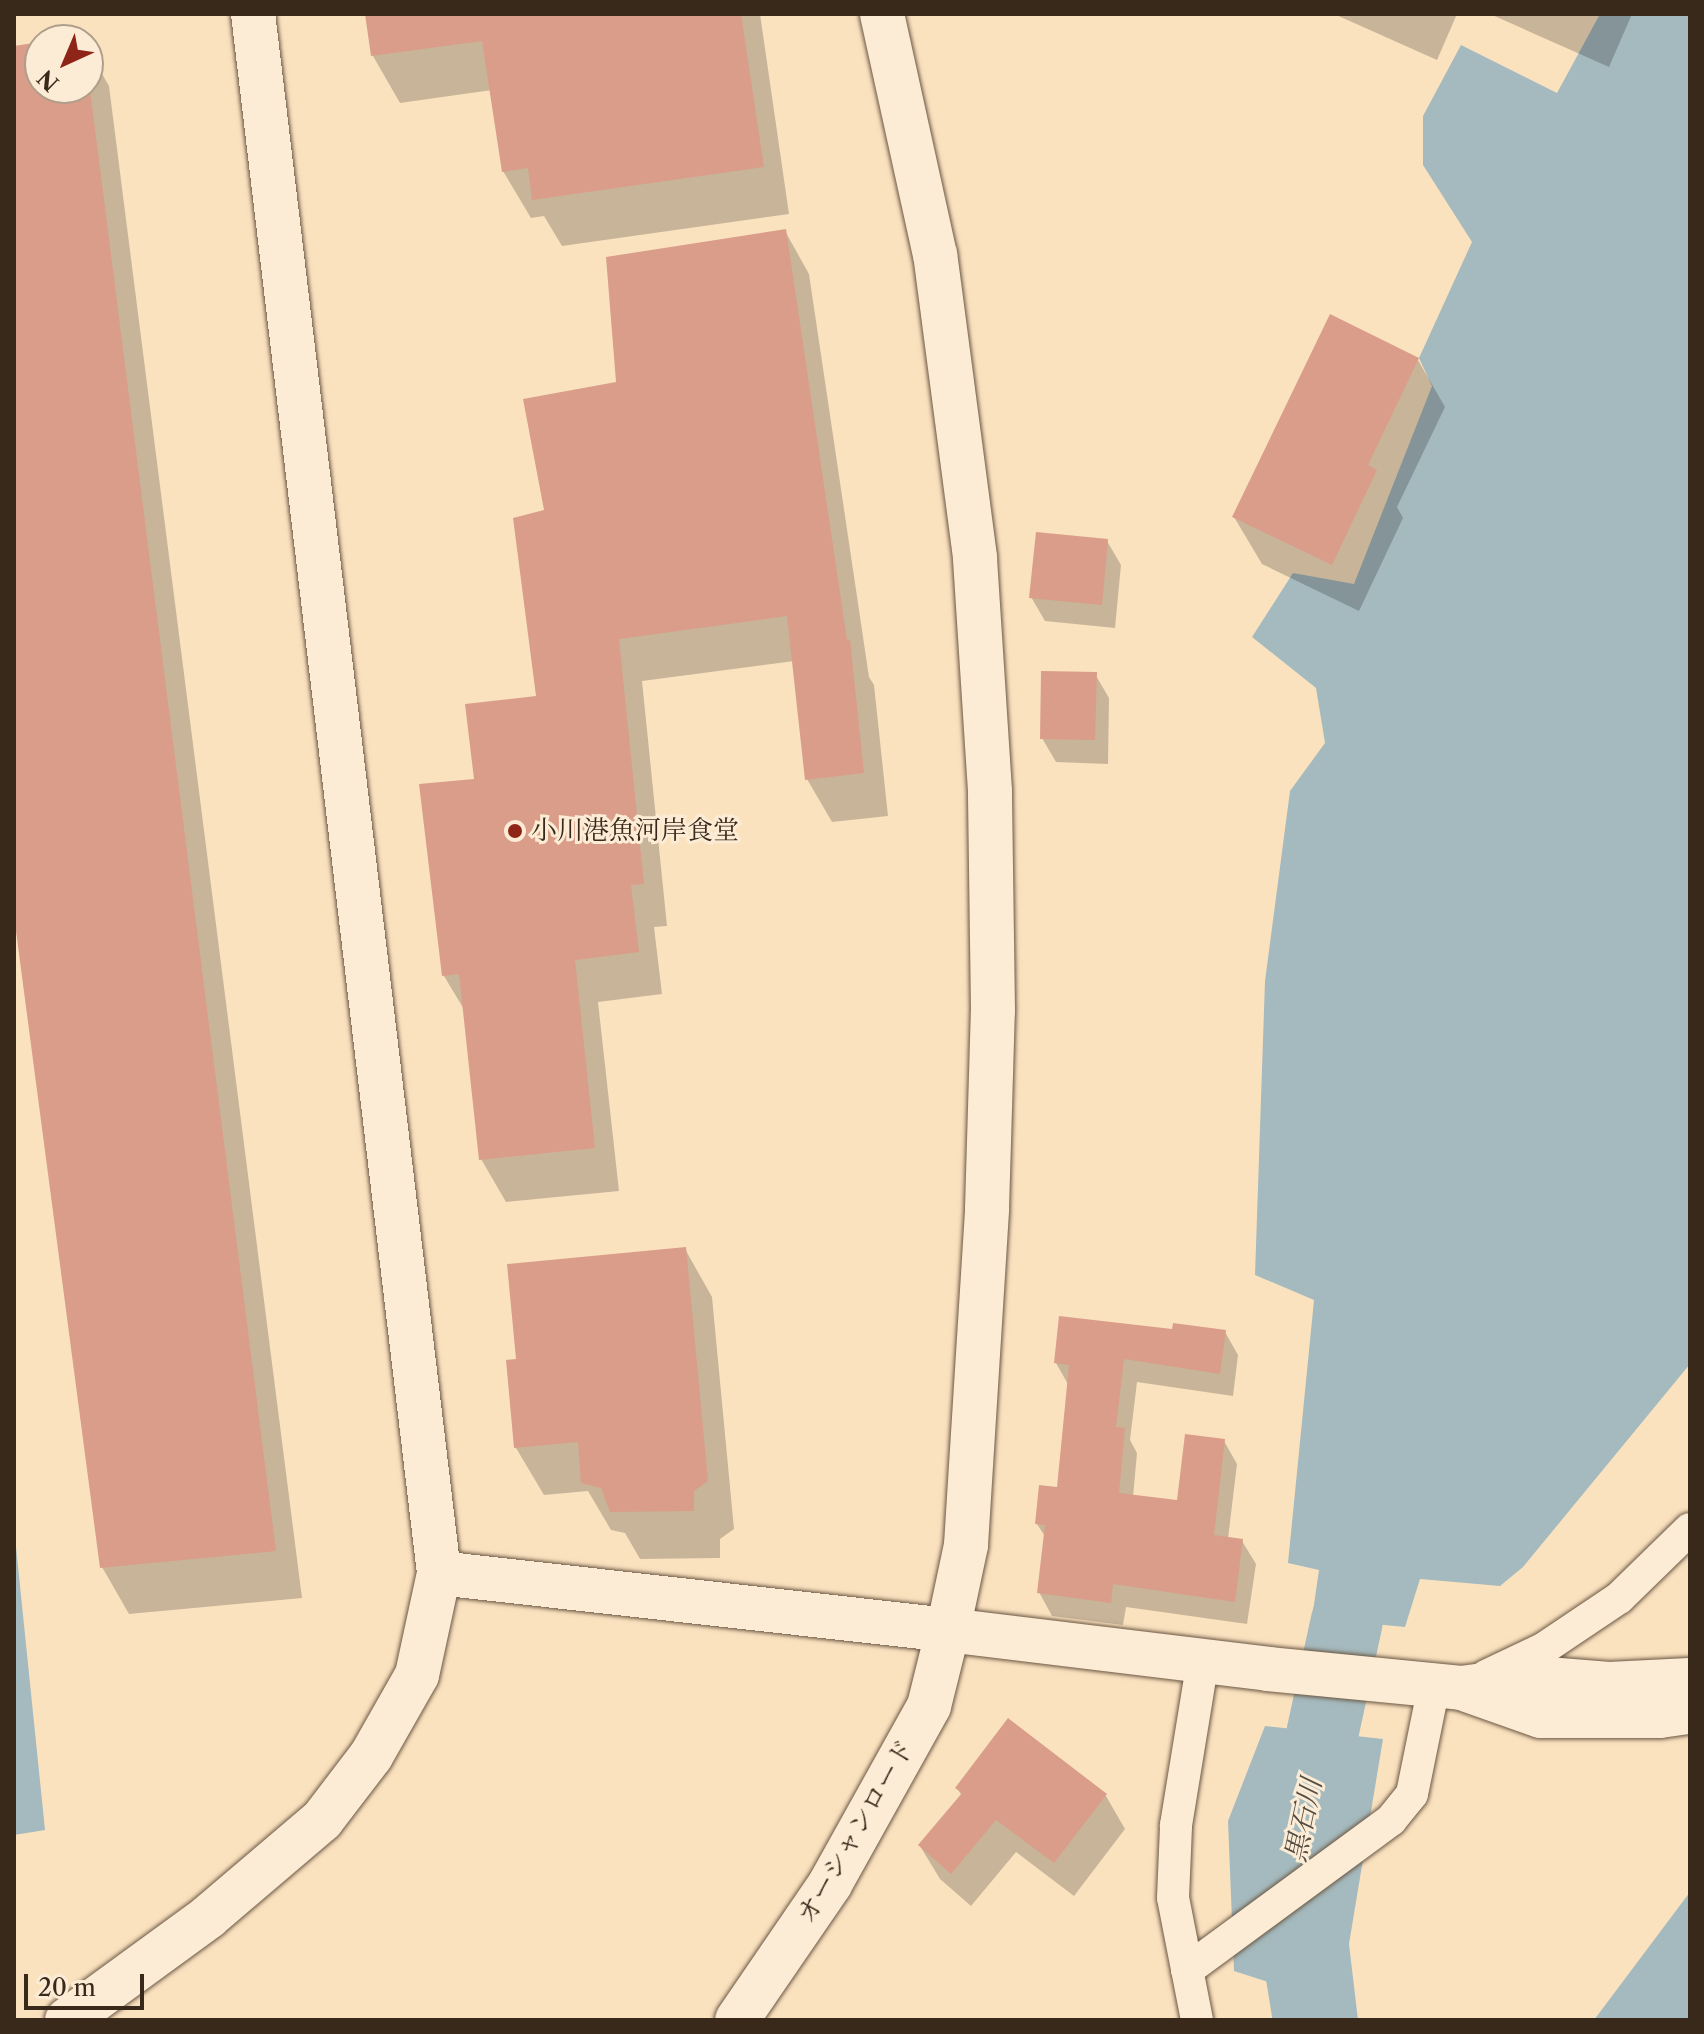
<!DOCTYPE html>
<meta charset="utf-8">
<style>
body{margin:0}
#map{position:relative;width:1704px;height:2034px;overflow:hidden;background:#fbe2bf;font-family:"Libre Caslon Text","Noto Serif JP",serif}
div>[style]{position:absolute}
.water>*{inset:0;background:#a5babe}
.shadow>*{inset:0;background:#0003}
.river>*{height:72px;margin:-36px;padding:0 36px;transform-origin:36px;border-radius:36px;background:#a5babe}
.building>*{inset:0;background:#da9d89}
.roads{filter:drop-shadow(0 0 2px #6a5744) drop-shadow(0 0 2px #6a5744)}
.street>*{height:32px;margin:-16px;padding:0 16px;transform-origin:16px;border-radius:16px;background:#fcecd5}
.secondary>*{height:44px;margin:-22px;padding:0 22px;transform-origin:22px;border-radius:22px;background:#fcecd5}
.dots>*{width:22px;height:22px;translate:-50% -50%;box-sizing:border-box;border:4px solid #fcecd5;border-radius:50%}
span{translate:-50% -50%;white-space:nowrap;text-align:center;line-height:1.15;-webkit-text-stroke:6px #fcecd5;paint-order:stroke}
.poi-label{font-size:26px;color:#39291b}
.left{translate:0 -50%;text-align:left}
.street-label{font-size:26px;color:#39291b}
.water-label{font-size:28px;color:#544d44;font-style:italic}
.frame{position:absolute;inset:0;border:16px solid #39291b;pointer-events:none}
.north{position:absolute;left:24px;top:24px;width:80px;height:80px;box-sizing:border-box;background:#fcecd5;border:2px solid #ae9e8b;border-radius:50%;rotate:224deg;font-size:22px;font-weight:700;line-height:32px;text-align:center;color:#39291b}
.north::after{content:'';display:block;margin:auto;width:28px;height:36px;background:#8f2418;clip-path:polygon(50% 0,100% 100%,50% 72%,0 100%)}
.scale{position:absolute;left:24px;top:1974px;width:120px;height:36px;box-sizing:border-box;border:4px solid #39291b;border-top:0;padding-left:10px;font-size:24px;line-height:28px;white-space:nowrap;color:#39291b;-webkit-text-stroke:6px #fcecd5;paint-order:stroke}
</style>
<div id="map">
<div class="water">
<div style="clip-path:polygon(1600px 14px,1690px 14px,1690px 1364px,1523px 1567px,1500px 1586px,1420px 1579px,1405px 1627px,1312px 1618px,1319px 1570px,1288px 1563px,1314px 1300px,1255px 1275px,1265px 981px,1290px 791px,1325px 743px,1316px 688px,1252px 637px,1293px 573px,1354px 584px,1432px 386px,1419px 358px,1472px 242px,1423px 165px,1423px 116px,1461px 45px,1557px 93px)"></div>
<div style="clip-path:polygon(14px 1527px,45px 1830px,14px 1835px)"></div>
<div style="clip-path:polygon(1265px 1726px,1383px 1739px,1349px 1944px,1358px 2020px,1287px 2020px,1284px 1987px,1234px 1971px,1228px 1821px)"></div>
<div style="clip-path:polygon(1690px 1892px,1690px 2020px,1594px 2020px)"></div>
</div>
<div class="shadow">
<div style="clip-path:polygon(367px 14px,760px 14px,789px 214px,562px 246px,544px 216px,531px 218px,503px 171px,492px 90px,400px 103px,373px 56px)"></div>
<div style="clip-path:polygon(1334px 14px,1457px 14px,1437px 60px)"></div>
<div style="clip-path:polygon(1490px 14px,1632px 14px,1609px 67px)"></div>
<div style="clip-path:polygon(40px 44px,40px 88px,88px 88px,88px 49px,109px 86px,302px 1598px,129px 1614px,102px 1567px,14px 900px,14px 48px)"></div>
<div style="clip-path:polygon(785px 231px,809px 274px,869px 677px,874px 685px,888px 816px,832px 822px,807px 779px,794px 661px,642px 681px,667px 926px,654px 927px,662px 994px,598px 1002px,619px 1191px,506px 1202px,481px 1159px,465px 1011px,444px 976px,421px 786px,476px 780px,538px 698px,547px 512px,618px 383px)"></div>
<div style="clip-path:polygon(1418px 360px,1445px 407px,1397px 507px,1403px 518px,1359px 611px,1262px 564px,1234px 517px)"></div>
<div style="clip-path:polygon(1107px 541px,1121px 565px,1115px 628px,1045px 621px,1031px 597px)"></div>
<div style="clip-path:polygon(1095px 674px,1109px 698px,1108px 764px,1056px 762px,1042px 738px)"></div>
<div style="clip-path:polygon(685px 1249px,712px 1297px,734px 1529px,720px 1539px,720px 1558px,640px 1559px,625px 1533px,611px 1530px,588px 1491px,544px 1495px,516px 1448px,518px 1361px)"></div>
<div style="clip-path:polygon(1174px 1331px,1225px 1332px,1238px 1355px,1233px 1396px,1137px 1382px,1130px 1440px,1137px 1453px,1133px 1497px,1179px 1502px,1224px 1441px,1237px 1464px,1228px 1539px,1242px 1541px,1256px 1564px,1247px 1624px,1126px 1607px,1123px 1625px,1052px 1616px,1039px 1592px,1046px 1538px,1037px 1524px,1059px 1489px,1069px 1386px,1056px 1363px)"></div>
<div style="clip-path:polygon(957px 1788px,1106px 1796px,1125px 1829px,1074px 1896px,1016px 1852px,971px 1906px,940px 1879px,920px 1846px,962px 1796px)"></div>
</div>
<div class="river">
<div style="left:1309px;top:2020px;width:131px;rotate:-99.2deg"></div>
<div style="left:1288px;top:1891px;width:276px;rotate:-77.7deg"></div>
</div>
<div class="building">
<div style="clip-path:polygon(365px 14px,741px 14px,764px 167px,532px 200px,528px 168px,502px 172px,482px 41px,371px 56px)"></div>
<div style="clip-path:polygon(40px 42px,40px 88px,88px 88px,88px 74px,276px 1551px,100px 1568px,14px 916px,14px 46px)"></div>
<div style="clip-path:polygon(786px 229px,847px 640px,850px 640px,864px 773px,805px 780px,787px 616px,619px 639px,644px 884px,631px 885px,639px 952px,575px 960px,595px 1148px,479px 1160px,459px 974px,442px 976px,419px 784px,474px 779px,465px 704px,536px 696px,513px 518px,544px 510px,523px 399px,616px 382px,606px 257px)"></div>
<div style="clip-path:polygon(1330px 314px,1419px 358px,1368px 465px,1377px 470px,1332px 565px,1232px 517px)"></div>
<div style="clip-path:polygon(1036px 532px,1108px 539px,1102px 605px,1029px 598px)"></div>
<div style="clip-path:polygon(1041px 671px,1097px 672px,1095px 740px,1040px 739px)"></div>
<div style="clip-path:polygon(686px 1247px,708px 1481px,694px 1491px,694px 1511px,610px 1512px,601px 1488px,581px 1483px,578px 1442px,514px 1448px,506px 1360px,516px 1359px,507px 1264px)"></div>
<div style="clip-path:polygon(1059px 1316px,1172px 1329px,1173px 1323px,1226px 1330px,1220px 1374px,1124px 1359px,1116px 1427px,1125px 1428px,1119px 1493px,1177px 1500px,1185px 1434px,1225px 1439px,1214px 1535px,1243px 1539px,1235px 1602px,1113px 1584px,1111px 1603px,1037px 1593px,1045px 1525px,1035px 1524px,1039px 1485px,1057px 1487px,1069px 1365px,1054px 1363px)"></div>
<div style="clip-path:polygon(1008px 1718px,1107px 1794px,1054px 1863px,996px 1820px,951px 1874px,918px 1845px,962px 1793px,955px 1788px)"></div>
</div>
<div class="roads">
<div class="street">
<div style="left:1486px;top:1676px;width:63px;rotate:-25.3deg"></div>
<div style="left:1543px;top:1649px;width:92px;rotate:-33.9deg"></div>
<div style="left:1619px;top:1598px;width:99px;rotate:-44.2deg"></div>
<div style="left:1187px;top:1970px;width:253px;rotate:-36.3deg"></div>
<div style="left:1391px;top:1820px;width:33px;rotate:-51deg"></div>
<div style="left:1412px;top:1794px;width:110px;rotate:-78.5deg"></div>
<div style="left:1197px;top:2020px;width:124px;rotate:-101.1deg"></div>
<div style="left:1173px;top:1898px;width:73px;rotate:-87.6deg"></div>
<div style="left:1176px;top:1825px;width:167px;rotate:-80.7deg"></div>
</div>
<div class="secondary">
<div style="left:439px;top:1573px;width:512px;rotate:6.39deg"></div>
<div style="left:948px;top:1630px;width:87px;rotate:-78deg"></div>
<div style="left:966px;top:1545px;width:337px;rotate:-86.4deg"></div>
<div style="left:987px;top:1209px;width:198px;rotate:-88.3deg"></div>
<div style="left:993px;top:1011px;width:220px;rotate:-90.8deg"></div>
<div style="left:990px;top:791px;width:234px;rotate:-93.7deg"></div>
<div style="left:975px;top:557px;width:305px;rotate:-97.5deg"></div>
<div style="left:935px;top:255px;width:247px;rotate:-102.4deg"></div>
<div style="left:1467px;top:1690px;width:78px;rotate:19.4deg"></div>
<div style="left:1541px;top:1716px;width:119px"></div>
<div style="left:1660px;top:1716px;width:30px;rotate:-8deg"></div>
<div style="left:67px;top:2020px;width:175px;rotate:-36.1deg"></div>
<div style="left:208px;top:1917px;width:150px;rotate:-40.4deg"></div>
<div style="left:322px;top:1820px;width:81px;rotate:-52.6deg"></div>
<div style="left:371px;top:1756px;width:93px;rotate:-60.4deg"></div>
<div style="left:417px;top:1675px;width:104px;rotate:-77.8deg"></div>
<div style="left:439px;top:1573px;width:1570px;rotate:-96.8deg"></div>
<div style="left:737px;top:2020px;width:165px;rotate:-55.6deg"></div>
<div style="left:830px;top:1884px;width:204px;rotate:-60.9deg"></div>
<div style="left:929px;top:1706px;width:78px;rotate:-76deg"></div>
<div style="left:948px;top:1630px;width:322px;rotate:6.9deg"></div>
<div style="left:1268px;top:1669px;width:194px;rotate:5.6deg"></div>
<div style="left:1461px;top:1688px;width:75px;rotate:-7.7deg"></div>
<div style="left:1535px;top:1678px;width:74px;rotate:4.6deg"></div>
<div style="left:1609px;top:1684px;width:81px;rotate:-2.8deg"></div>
</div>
</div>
<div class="dots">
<div style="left:515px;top:831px;background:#8f2418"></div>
</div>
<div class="poi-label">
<span class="left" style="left:531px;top:831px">小川港魚河岸食堂</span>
</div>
<div class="street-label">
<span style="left:856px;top:1832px;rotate:-60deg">オーシャンロード</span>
</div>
<div class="water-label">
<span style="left:1303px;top:1820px;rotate:-78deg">黒石川</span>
</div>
<div class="frame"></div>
<div class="north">N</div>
<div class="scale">20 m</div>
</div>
